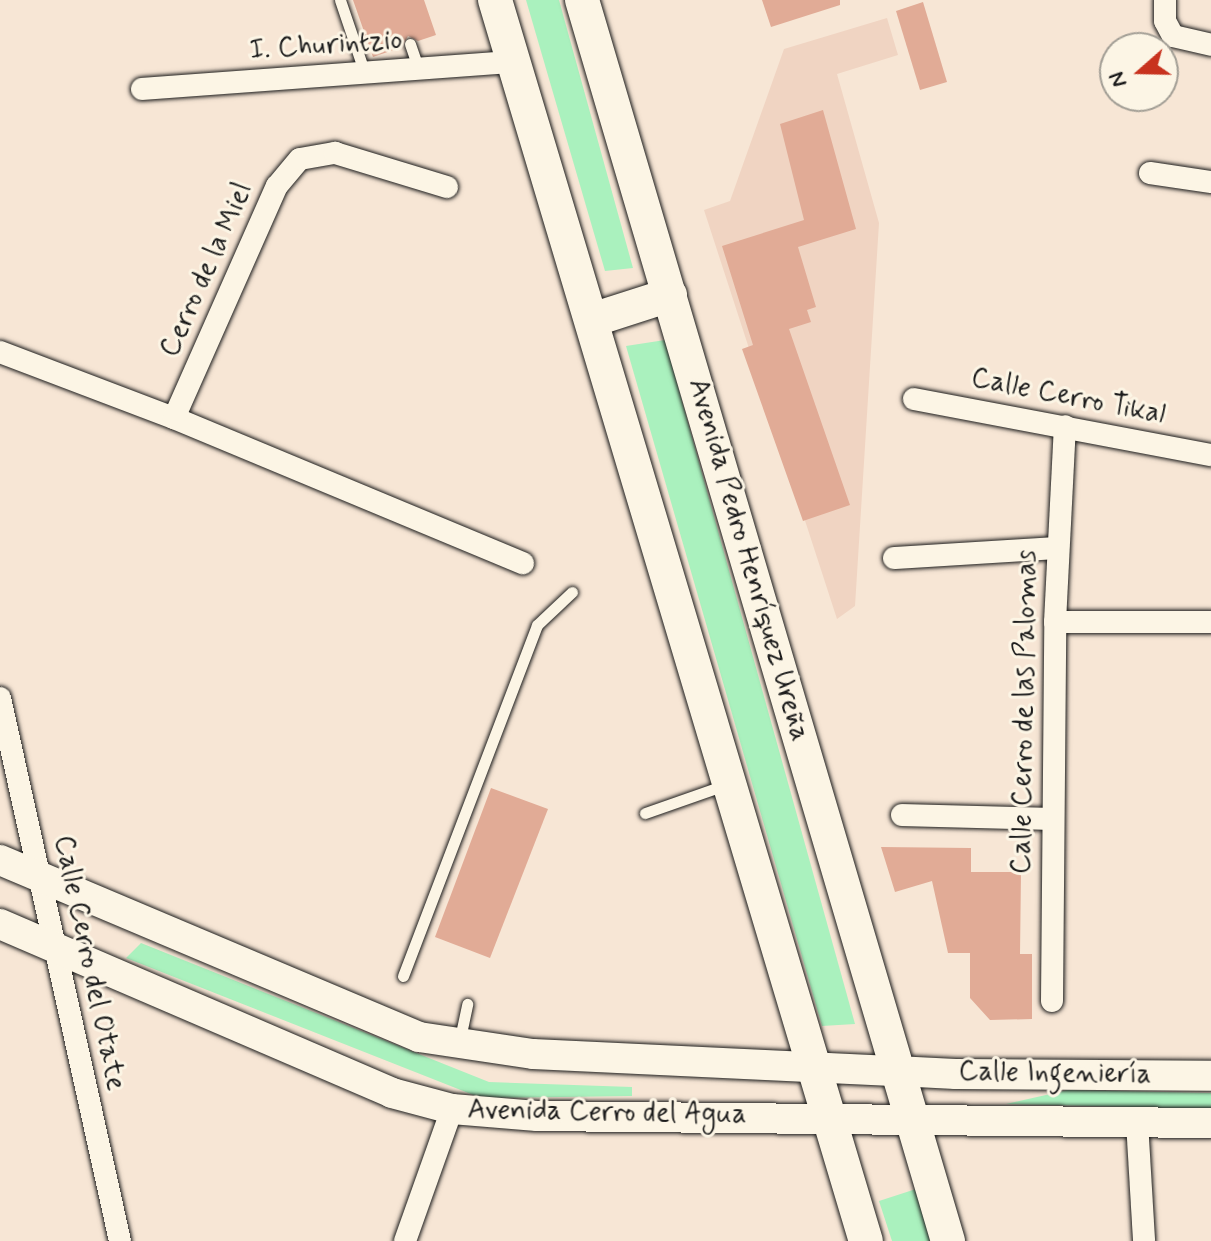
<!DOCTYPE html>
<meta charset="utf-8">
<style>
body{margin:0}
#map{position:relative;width:1211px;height:1241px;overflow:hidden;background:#f7e6d5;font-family:Mynerve,sans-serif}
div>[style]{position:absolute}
.built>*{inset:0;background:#f0d4c2}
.green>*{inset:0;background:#aaf1be}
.building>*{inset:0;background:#e1ab96}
.roads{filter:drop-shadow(0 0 2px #1c1c1c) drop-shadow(0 0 2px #1c1c1c)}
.lane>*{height:11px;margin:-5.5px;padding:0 5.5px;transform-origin:5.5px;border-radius:5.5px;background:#fcf5e5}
.street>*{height:22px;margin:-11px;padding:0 11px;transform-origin:11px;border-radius:11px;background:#fcf5e5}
.secondary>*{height:30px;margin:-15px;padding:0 15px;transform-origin:15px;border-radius:15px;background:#fcf5e5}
.primary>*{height:34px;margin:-17px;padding:0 17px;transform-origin:17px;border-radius:17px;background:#fcf5e5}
span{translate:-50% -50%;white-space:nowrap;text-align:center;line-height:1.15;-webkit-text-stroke:6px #fcf5e5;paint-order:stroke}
.street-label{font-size:28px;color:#1c1c1c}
.north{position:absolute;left:1099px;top:32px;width:80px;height:80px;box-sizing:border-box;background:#fcf5e5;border:2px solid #a29e95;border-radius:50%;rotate:250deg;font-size:22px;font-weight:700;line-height:32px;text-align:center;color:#1c1c1c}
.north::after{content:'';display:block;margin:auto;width:28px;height:36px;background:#c8321e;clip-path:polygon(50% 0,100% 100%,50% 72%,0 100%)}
</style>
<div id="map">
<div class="built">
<div style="clip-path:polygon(887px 18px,898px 55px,837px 74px,879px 223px,855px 606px,837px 619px,704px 210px,730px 201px,784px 49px)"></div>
</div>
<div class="green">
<div style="clip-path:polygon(526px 0,559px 0,633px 268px,605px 271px)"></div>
<div style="clip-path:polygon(665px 340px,855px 1024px,822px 1026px,626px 346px)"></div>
<div style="clip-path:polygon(141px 943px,489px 1082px,632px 1087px,632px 1096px,481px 1098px,126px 958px)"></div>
<div style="clip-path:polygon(1068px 1090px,1211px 1093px,1211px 1109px,1006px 1104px)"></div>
<div style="clip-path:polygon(916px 1189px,930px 1241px,892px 1241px,879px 1201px)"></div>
</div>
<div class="building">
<div style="clip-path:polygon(353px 0,424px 0,436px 35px,418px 41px,408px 36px,402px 47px,373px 57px)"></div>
<div style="clip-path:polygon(762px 0,840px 0,840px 5px,771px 27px)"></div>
<div style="clip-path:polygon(923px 2px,947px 82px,920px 90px,896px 11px)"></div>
<div style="clip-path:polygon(823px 110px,856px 229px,798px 247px,816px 307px,807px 310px,811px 322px,789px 329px,850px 505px,803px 521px,742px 349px,753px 345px,722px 246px,804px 220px,780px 124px)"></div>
<div style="clip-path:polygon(491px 788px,548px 809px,490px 958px,435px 937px)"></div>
<div style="clip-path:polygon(881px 847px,971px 848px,971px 872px,1021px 872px,1020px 954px,1032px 954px,1032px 1019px,990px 1020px,970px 998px,970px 953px,948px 953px,932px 881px,895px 892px)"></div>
</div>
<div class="roads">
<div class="lane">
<div style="left:340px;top:0;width:78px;rotate:71.3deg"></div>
<div style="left:410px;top:44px;width:28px;rotate:71deg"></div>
<div style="left:645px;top:813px;width:88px;rotate:-19.3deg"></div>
<div style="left:403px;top:976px;width:376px;rotate:-69.1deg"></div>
<div style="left:537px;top:625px;width:48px;rotate:-43.3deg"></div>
<div style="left:459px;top:1043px;width:40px;rotate:-78deg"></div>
</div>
<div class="street">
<div style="left:1165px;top:0;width:21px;rotate:90deg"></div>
<div style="left:1165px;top:21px;width:17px;rotate:62deg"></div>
<div style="left:1173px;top:36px;width:39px;rotate:13deg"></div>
<div style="left:142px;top:89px;width:372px;rotate:-4.2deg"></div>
<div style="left:1150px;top:173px;width:62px;rotate:8.4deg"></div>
<div style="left:0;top:352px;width:186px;rotate:20.8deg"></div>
<div style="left:174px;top:418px;width:378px;rotate:22.6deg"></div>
<div style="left:914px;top:399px;width:302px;rotate:10.7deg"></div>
<div style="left:174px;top:418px;width:254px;rotate:-66.1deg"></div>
<div style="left:277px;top:186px;width:35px;rotate:-50deg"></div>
<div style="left:300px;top:159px;width:36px;rotate:-10deg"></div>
<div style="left:335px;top:153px;width:117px;rotate:16.9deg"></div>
<div style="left:894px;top:558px;width:164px;rotate:-3.5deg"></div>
<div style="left:1055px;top:622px;width:156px"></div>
<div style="left:0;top:698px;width:556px;rotate:77.54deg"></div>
<div style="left:902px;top:815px;width:150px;rotate:1.5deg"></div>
<div style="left:1052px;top:1001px;width:379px;rotate:-89.5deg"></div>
<div style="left:1055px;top:622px;width:196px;rotate:-87.1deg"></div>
<div style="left:1137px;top:1122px;width:119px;rotate:86.6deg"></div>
<div style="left:405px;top:1241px;width:140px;rotate:-70.4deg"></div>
</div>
<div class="secondary">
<div style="left:0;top:860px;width:455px;rotate:22.9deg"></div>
<div style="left:419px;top:1037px;width:115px;rotate:8.5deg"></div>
<div style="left:533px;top:1054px;width:423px;rotate:2.7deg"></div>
<div style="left:956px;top:1074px;width:255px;rotate:0.4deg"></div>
<div style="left:0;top:924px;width:427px;rotate:23.3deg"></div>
<div style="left:392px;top:1093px;width:62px;rotate:14.9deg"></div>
<div style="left:452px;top:1109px;width:85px;rotate:4.7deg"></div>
<div style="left:537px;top:1116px;width:674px;rotate:0.6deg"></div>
</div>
<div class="primary">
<div style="left:495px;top:0;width:1295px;rotate:73.36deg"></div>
<div style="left:582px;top:0;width:1294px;rotate:73.57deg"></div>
<div style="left:592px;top:320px;width:82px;rotate:-17.8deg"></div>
</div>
</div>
<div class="street-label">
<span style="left:326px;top:46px;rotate:-4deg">I. Churintzio</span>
<span style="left:207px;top:270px;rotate:-66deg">Cerro de la Miel</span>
<span style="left:1068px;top:397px;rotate:11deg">Calle Cerro Tikal</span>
<span style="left:748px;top:560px;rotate:74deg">Avenida Pedro Henríquez Ureña</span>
<span style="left:1025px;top:712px;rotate:-89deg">Calle Cerro de las Palomas</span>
<span style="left:89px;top:963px;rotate:78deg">Calle Cerro del Otate</span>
<span style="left:1055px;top:1074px;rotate:1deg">Calle Ingeniería</span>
<span style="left:607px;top:1113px;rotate:1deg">Avenida Cerro del Agua</span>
</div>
<div class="north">N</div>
</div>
